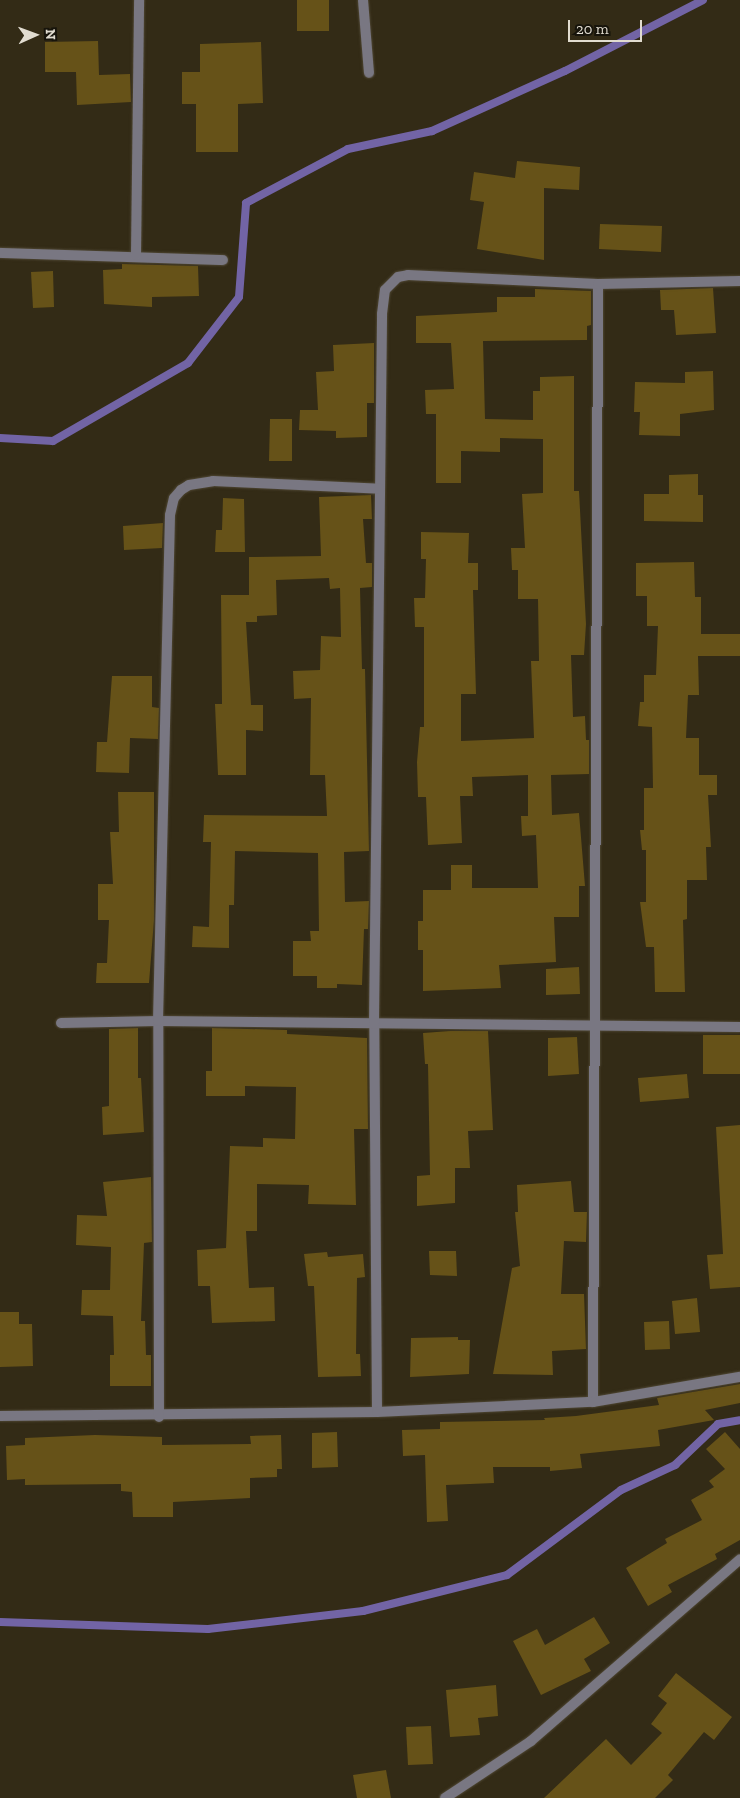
<!DOCTYPE html>
<style>
body{margin:0}
#map{position:relative;width:740px;height:1798px;overflow:hidden;background:#332b16;font-family:"Zilla Slab",serif}
div>[style]{position:absolute}
.stream>*{height:8px;margin:-4px;padding:0 4px;transform-origin:4px;border-radius:4px;background:#7264a5}
.building>*{inset:0;background:#665218}
.roads{filter:drop-shadow(0 0 1px #4f4734) drop-shadow(0 0 1px #4f4734)}
.street>*{height:10px;margin:-5px;padding:0 5px;transform-origin:5px;border-radius:5px;background:#797782}
span{translate:-50% -50%;white-space:nowrap;text-align:center;line-height:1.15;-webkit-text-stroke:4px #17140b;paint-order:stroke}
.north{position:absolute;left:10px;top:10px;width:50px;height:50px;-webkit-text-stroke:4px #17140b;paint-order:stroke;rotate:88deg;font-size:14px;font-weight:700;line-height:20px;text-align:center;color:#e1dcd0}
.north::after{content:'';display:block;margin:auto;width:18px;height:22px;background:#e1dcd0;clip-path:polygon(50% 0,100% 100%,50% 72%,0 100%)}
.scale{position:absolute;left:568px;top:20px;width:74px;height:22px;box-sizing:border-box;border:2px solid #e1dcd0;border-top:0;padding-left:6px;font-size:15px;line-height:18px;white-space:nowrap;color:#e1dcd0;-webkit-text-stroke:4px #17140b;paint-order:stroke}
</style>
<div id="map">
<div class="stream">
<div style="left:0;top:438px;width:53px;rotate:3.2deg"></div>
<div style="left:53px;top:441px;width:156px;rotate:-30deg"></div>
<div style="left:188px;top:363px;width:83px;rotate:-52.3deg"></div>
<div style="left:239px;top:297px;width:94px;rotate:-85.7deg"></div>
<div style="left:246px;top:203px;width:115px;rotate:-27.9deg"></div>
<div style="left:348px;top:149px;width:86px;rotate:-12.1deg"></div>
<div style="left:432px;top:131px;width:146px;rotate:-24.3deg"></div>
<div style="left:565px;top:71px;width:155px;rotate:-27.2deg"></div>
<div style="left:0;top:1622px;width:208px;rotate:1.9deg"></div>
<div style="left:208px;top:1629px;width:156px;rotate:-6.6deg"></div>
<div style="left:363px;top:1611px;width:148px;rotate:-14deg"></div>
<div style="left:507px;top:1575px;width:142px;rotate:-36.7deg"></div>
<div style="left:621px;top:1490px;width:60px;rotate:-24.8deg"></div>
<div style="left:675px;top:1465px;width:59px;rotate:-43.6deg"></div>
<div style="left:718px;top:1424px;width:22px;rotate:-10deg"></div>
</div>
<div class="building">
<div style="clip-path:polygon(297px 0,329px 0,329px 31px,297px 31px)"></div>
<div style="clip-path:polygon(98px 41px,99px 75px,130px 74px,131px 102px,77px 105px,76px 72px,45px 72px,45px 42px)"></div>
<div style="clip-path:polygon(261px 42px,263px 103px,238px 104px,238px 152px,196px 152px,196px 104px,182px 104px,182px 72px,200px 72px,200px 44px)"></div>
<div style="clip-path:polygon(517px 161px,580px 167px,579px 190px,544px 188px,544px 260px,477px 249px,484px 202px,470px 200px,474px 172px,515px 178px)"></div>
<div style="clip-path:polygon(600px 224px,662px 226px,661px 252px,599px 249px)"></div>
<div style="clip-path:polygon(122px 264px,198px 266px,199px 296px,152px 297px,152px 307px,104px 304px,103px 270px,122px 269px)"></div>
<div style="clip-path:polygon(53px 271px,54px 307px,33px 308px,31px 272px)"></div>
<div style="clip-path:polygon(713px 288px,716px 333px,676px 335px,674px 310px,661px 310px,660px 290px)"></div>
<div style="clip-path:polygon(535px 289px,591px 291px,591px 325px,587px 326px,587px 340px,483px 341px,485px 419px,533px 420px,533px 391px,540px 391px,540px 377px,574px 376px,574px 491px,579px 491px,586px 624px,584px 655px,571px 655px,573px 717px,585px 716px,586px 740px,589px 740px,589px 774px,551px 775px,552px 815px,579px 813px,585px 886px,579px 886px,579px 917px,554px 917px,556px 962px,499px 965px,501px 988px,423px 991px,423px 950px,418px 950px,418px 921px,423px 921px,423px 890px,451px 890px,451px 865px,472px 865px,472px 888px,538px 888px,536px 835px,522px 836px,521px 816px,528px 816px,528px 775px,472px 777px,473px 796px,460px 796px,462px 843px,428px 845px,426px 797px,418px 797px,417px 762px,420px 727px,424px 727px,424px 627px,415px 627px,414px 598px,425px 598px,426px 559px,421px 559px,421px 532px,469px 533px,468px 563px,478px 563px,478px 590px,473px 590px,476px 694px,461px 694px,461px 741px,534px 738px,531px 661px,539px 661px,538px 599px,518px 599px,518px 570px,512px 570px,511px 548px,525px 548px,522px 494px,543px 493px,543px 439px,500px 438px,500px 452px,461px 451px,461px 483px,436px 483px,436px 414px,426px 414px,425px 390px,454px 389px,451px 343px,416px 343px,416px 316px,497px 312px,497px 297px,535px 297px)"></div>
<div style="clip-path:polygon(374px 343px,374px 403px,367px 403px,367px 437px,336px 438px,336px 431px,299px 430px,300px 410px,318px 410px,316px 372px,334px 371px,333px 345px)"></div>
<div style="clip-path:polygon(713px 371px,714px 410px,680px 414px,680px 436px,639px 435px,640px 412px,634px 412px,635px 382px,685px 383px,685px 372px)"></div>
<div style="clip-path:polygon(270px 419px,292px 419px,292px 461px,269px 461px)"></div>
<div style="clip-path:polygon(698px 474px,698px 495px,703px 495px,703px 522px,644px 521px,644px 494px,669px 494px,669px 475px)"></div>
<div style="clip-path:polygon(371px 495px,372px 519px,363px 519px,366px 563px,372px 563px,372px 587px,360px 588px,362px 669px,365px 669px,369px 851px,344px 852px,345px 902px,369px 901px,368px 929px,364px 929px,362px 985px,337px 984px,337px 988px,317px 988px,317px 976px,293px 976px,293px 941px,311px 941px,310px 931px,319px 931px,318px 853px,235px 851px,234px 905px,229px 905px,229px 948px,192px 947px,193px 926px,209px 927px,211px 842px,203px 842px,204px 815px,327px 816px,325px 775px,310px 775px,311px 698px,294px 699px,293px 671px,320px 670px,321px 636px,341px 637px,340px 588px,330px 589px,329px 578px,276px 580px,277px 615px,257px 616px,257px 622px,246px 622px,251px 705px,263px 705px,263px 731px,246px 730px,246px 775px,218px 775px,215px 704px,222px 704px,221px 595px,249px 595px,249px 557px,321px 556px,319px 497px)"></div>
<div style="clip-path:polygon(223px 498px,244px 499px,245px 552px,215px 552px,216px 530px,222px 530px)"></div>
<div style="clip-path:polygon(163px 523px,162px 548px,124px 550px,123px 526px)"></div>
<div style="clip-path:polygon(694px 562px,695px 597px,701px 597px,701px 634px,740px 634px,740px 656px,698px 656px,699px 695px,688px 695px,686px 738px,699px 738px,699px 775px,717px 775px,717px 795px,708px 795px,711px 847px,706px 847px,707px 880px,687px 880px,687px 919px,683px 920px,685px 992px,655px 992px,654px 947px,646px 947px,640px 902px,646px 902px,646px 850px,642px 850px,640px 830px,644px 830px,644px 788px,653px 788px,652px 727px,638px 726px,640px 702px,644px 702px,644px 675px,656px 675px,658px 626px,647px 626px,647px 596px,636px 596px,636px 563px)"></div>
<div style="clip-path:polygon(112px 676px,152px 676px,152px 707px,159px 708px,158px 739px,130px 738px,129px 773px,96px 772px,97px 742px,107px 742px)"></div>
<div style="clip-path:polygon(118px 792px,154px 792px,154px 920px,149px 983px,96px 983px,97px 963px,107px 963px,109px 920px,98px 920px,98px 884px,113px 884px,110px 832px,119px 832px)"></div>
<div style="clip-path:polygon(579px 967px,580px 994px,546px 995px,546px 969px)"></div>
<div style="clip-path:polygon(138px 1028px,138px 1078px,141px 1078px,144px 1132px,103px 1135px,102px 1107px,109px 1106px,109px 1029px)"></div>
<div style="clip-path:polygon(212px 1028px,287px 1030px,287px 1034px,367px 1038px,368px 1129px,354px 1129px,356px 1205px,308px 1204px,309px 1185px,257px 1184px,257px 1231px,246px 1231px,249px 1288px,274px 1287px,275px 1321px,212px 1323px,210px 1286px,198px 1286px,197px 1250px,226px 1248px,230px 1146px,263px 1147px,263px 1138px,295px 1139px,296px 1087px,245px 1086px,245px 1096px,206px 1096px,206px 1071px,212px 1071px)"></div>
<div style="clip-path:polygon(450px 1031px,488px 1031px,493px 1130px,468px 1131px,470px 1168px,455px 1168px,455px 1203px,417px 1206px,417px 1176px,430px 1175px,428px 1064px,425px 1064px,423px 1033px)"></div>
<div style="clip-path:polygon(703px 1035px,740px 1035px,740px 1074px,703px 1074px)"></div>
<div style="clip-path:polygon(577px 1037px,579px 1074px,548px 1076px,548px 1038px)"></div>
<div style="clip-path:polygon(687px 1074px,689px 1098px,640px 1102px,638px 1078px)"></div>
<div style="clip-path:polygon(740px 1125px,740px 1287px,710px 1289px,707px 1255px,723px 1254px,716px 1127px)"></div>
<div style="clip-path:polygon(151px 1177px,152px 1242px,144px 1243px,141px 1321px,145px 1321px,146px 1355px,151px 1355px,151px 1386px,110px 1386px,110px 1355px,114px 1355px,113px 1316px,81px 1315px,82px 1290px,110px 1290px,111px 1247px,76px 1245px,77px 1215px,107px 1216px,103px 1182px)"></div>
<div style="clip-path:polygon(571px 1181px,574px 1212px,587px 1212px,586px 1242px,564px 1241px,561px 1294px,584px 1294px,586px 1349px,552px 1351px,553px 1375px,493px 1374px,512px 1268px,520px 1266px,515px 1212px,518px 1212px,517px 1185px)"></div>
<div style="clip-path:polygon(429px 1251px,456px 1251px,457px 1276px,430px 1275px)"></div>
<div style="clip-path:polygon(327px 1252px,328px 1257px,363px 1254px,365px 1277px,357px 1278px,356px 1354px,360px 1354px,361px 1376px,318px 1377px,314px 1286px,308px 1286px,304px 1254px)"></div>
<div style="clip-path:polygon(697px 1298px,700px 1332px,675px 1334px,672px 1301px)"></div>
<div style="clip-path:polygon(0 1312px,19px 1312px,19px 1324px,32px 1324px,33px 1366px,0 1367px)"></div>
<div style="clip-path:polygon(669px 1321px,670px 1349px,645px 1350px,644px 1322px)"></div>
<div style="clip-path:polygon(458px 1337px,458px 1340px,470px 1340px,469px 1374px,410px 1377px,411px 1338px)"></div>
<div style="clip-path:polygon(740px 1384px,740px 1403px,705px 1410px,714px 1420px,658px 1430px,660px 1446px,580px 1454px,582px 1468px,550px 1471px,550px 1467px,493px 1467px,494px 1483px,446px 1485px,448px 1521px,427px 1522px,425px 1455px,403px 1456px,402px 1430px,440px 1429px,440px 1422px,545px 1420px,544px 1418px,576px 1416px,659px 1405px,657px 1398px)"></div>
<div style="clip-path:polygon(337px 1432px,338px 1467px,312px 1468px,312px 1433px)"></div>
<div style="clip-path:polygon(725px 1432px,740px 1449px,740px 1540px,715px 1554px,717px 1559px,668px 1585px,672px 1592px,648px 1606px,626px 1568px,667px 1543px,665px 1539px,702px 1520px,691px 1500px,714px 1487px,709px 1481px,725px 1469px,706px 1449px)"></div>
<div style="clip-path:polygon(95px 1435px,162px 1437px,162px 1445px,251px 1444px,250px 1436px,281px 1435px,282px 1469px,277px 1469px,277px 1477px,250px 1478px,250px 1498px,173px 1502px,173px 1517px,133px 1517px,132px 1492px,121px 1491px,121px 1484px,25px 1485px,25px 1479px,7px 1480px,6px 1446px,25px 1445px,25px 1438px)"></div>
<div style="clip-path:polygon(594px 1617px,610px 1643px,584px 1659px,591px 1671px,541px 1695px,513px 1641px,537px 1629px,545px 1645px)"></div>
<div style="clip-path:polygon(676px 1673px,732px 1717px,714px 1740px,704px 1732px,668px 1775px,673px 1780px,655px 1798px,544px 1798px,606px 1739px,631px 1765px,662px 1733px,651px 1724px,667px 1703px,658px 1696px)"></div>
<div style="clip-path:polygon(496px 1685px,498px 1716px,478px 1718px,480px 1735px,450px 1737px,446px 1690px)"></div>
<div style="clip-path:polygon(431px 1726px,433px 1764px,408px 1765px,406px 1727px)"></div>
<div style="clip-path:polygon(386px 1770px,391px 1798px,357px 1798px,353px 1775px)"></div>
</div>
<div class="roads">
<div class="street">
<div style="left:363px;top:0;width:73px;rotate:85.3deg"></div>
<div style="left:0;top:253px;width:223px;rotate:1.8deg"></div>
<div style="left:136px;top:255px;width:255px;rotate:-89.3deg"></div>
<div style="left:61px;top:1023px;width:97px;rotate:-1.2deg"></div>
<div style="left:158px;top:1021px;width:582px;rotate:0.59deg"></div>
<div style="left:593px;top:1402px;width:1118px;rotate:-89.74deg"></div>
<div style="left:377px;top:1412px;width:388px;rotate:-90.4deg"></div>
<div style="left:374px;top:1024px;width:710px;rotate:-89.35deg"></div>
<div style="left:382px;top:314px;width:24px;rotate:-83deg"></div>
<div style="left:385px;top:290px;width:18px;rotate:-45deg"></div>
<div style="left:398px;top:277px;width:10px;rotate:-11deg"></div>
<div style="left:408px;top:275px;width:190px;rotate:2.7deg"></div>
<div style="left:598px;top:284px;width:142px;rotate:-1.2deg"></div>
<div style="left:0;top:1416px;width:377px;rotate:-0.6deg"></div>
<div style="left:377px;top:1412px;width:216px;rotate:-2.7deg"></div>
<div style="left:593px;top:1402px;width:149px;rotate:-9.7deg"></div>
<div style="left:159px;top:1417px;width:396px;rotate:-90.1deg"></div>
<div style="left:158px;top:1021px;width:506px;rotate:-88.64deg"></div>
<div style="left:170px;top:515px;width:17px;rotate:-77deg"></div>
<div style="left:174px;top:498px;width:11px;rotate:-49deg"></div>
<div style="left:181px;top:490px;width:9px;rotate:-32deg"></div>
<div style="left:189px;top:485px;width:24px;rotate:-9deg"></div>
<div style="left:213px;top:481px;width:167px;rotate:2.7deg"></div>
<div style="left:445px;top:1798px;width:103px;rotate:-33.5deg"></div>
<div style="left:531px;top:1741px;width:277px;rotate:-41deg"></div>
</div>
</div>
<div class="north">N</div>
<div class="scale">20 m</div>
</div>
